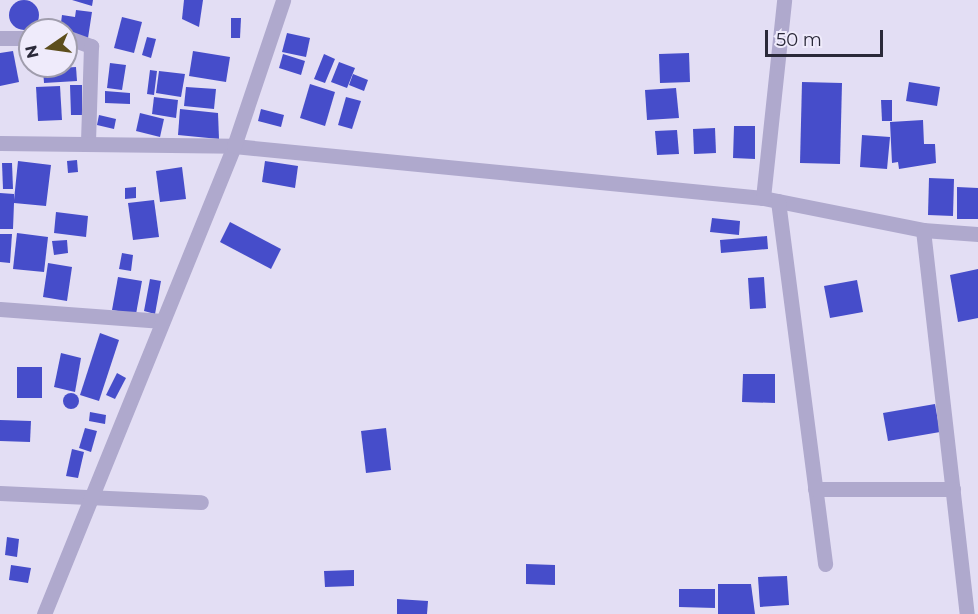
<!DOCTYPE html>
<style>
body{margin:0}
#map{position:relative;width:978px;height:614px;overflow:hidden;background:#e3def4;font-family:Montserrat,sans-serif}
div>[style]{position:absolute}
.building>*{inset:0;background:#464dca}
.round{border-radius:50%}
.minor>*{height:15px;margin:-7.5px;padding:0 7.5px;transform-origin:7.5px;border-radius:7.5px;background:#afa9cd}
span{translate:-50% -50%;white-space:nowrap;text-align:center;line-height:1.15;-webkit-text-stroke:6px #efebfb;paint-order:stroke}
.north{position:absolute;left:18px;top:18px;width:60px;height:60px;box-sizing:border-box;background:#efebfb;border:2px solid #a09dad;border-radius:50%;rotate:257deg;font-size:16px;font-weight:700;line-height:24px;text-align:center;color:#2a2939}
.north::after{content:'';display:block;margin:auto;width:21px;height:27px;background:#5d4e1d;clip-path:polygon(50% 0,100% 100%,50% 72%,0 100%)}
.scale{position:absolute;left:765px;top:30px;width:118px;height:27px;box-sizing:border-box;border:3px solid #2a2939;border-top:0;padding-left:8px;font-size:18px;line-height:21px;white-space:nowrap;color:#2a2939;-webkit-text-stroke:4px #efebfb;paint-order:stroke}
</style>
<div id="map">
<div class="building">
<div style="clip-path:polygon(72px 0,93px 0,92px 6px)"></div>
<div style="clip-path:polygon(184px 0,203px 0,199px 27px,182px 19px)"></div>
<div class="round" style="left:9px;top:0;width:30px;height:30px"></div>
<div style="clip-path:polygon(76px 10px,92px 12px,88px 38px,60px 30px,62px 15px,75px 17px)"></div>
<div style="clip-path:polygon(122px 17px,142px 22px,134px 53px,114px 48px)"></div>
<div style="clip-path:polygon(231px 18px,241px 18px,240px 38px,231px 38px)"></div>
<div style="clip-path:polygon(287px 33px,310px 38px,306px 57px,282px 52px)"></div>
<div style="clip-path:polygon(147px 37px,156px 39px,151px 58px,142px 55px)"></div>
<div style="clip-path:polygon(13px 51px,19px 82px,0 86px,0 53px)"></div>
<div style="clip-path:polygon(193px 51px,230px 57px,226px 82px,189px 76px)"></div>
<div style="clip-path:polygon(689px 53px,690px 82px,660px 83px,659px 54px)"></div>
<div style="clip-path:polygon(283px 54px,305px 61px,301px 75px,279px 68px)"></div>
<div style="clip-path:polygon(324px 54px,335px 59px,325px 83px,314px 79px)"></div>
<div style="clip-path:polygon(339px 62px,355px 68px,347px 88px,331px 82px)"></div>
<div style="clip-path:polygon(110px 63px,126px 65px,122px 90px,107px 88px)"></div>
<div style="clip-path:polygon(76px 67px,77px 81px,44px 83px,43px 69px)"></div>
<div style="clip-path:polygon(150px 70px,157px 71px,154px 95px,147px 94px)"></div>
<div style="clip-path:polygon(159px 71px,185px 74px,181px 97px,156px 93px)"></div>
<div style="clip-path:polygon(353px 74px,368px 80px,364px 91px,349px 85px)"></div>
<div style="clip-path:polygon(802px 82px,842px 83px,840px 164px,800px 163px)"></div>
<div style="clip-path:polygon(909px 82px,940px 87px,937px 106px,906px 101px)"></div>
<div style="clip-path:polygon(310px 84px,335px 92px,325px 126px,300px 118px)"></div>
<div style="clip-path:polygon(70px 85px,82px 85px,82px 115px,71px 115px)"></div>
<div style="clip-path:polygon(60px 86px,62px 120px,38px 121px,36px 87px)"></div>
<div style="clip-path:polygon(186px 87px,216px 89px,214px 109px,184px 106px)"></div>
<div style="clip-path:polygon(676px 88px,679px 118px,647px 120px,645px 90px)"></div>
<div style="clip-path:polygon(105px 91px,130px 93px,130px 104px,105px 103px)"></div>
<div style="clip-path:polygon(154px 97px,178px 100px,176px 118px,152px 114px)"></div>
<div style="clip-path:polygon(346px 97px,361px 101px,352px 129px,338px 125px)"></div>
<div style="clip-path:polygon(881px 100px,892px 100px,892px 121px,882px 121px)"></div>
<div style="clip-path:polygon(180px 109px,218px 113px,219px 139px,178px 135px)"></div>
<div style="clip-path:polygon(261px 109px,284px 115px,281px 127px,258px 121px)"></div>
<div style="clip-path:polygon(140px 113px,164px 119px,160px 137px,136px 131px)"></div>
<div style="clip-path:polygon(99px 115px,116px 119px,114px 129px,97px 125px)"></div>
<div style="clip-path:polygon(923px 120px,924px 144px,935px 144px,936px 163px,899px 169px,898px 162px,892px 163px,890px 122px)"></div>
<div style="clip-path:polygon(734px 126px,755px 126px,755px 159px,733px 158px)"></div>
<div style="clip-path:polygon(715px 128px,716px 153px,694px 154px,693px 129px)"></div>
<div style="clip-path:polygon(677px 130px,679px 154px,657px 155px,655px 131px)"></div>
<div style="clip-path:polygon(862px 135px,890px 137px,887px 169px,860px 167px)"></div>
<div style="clip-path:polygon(77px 160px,78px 172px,68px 173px,67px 161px)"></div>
<div style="clip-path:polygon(18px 161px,51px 165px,46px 206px,14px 203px,13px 229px,0 229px,0 193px,14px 194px,14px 200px)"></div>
<div style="clip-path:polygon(265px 161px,298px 166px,295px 188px,262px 182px)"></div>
<div style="clip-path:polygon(2px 163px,12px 163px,13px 189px,3px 189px)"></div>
<div style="clip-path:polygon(182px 167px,186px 199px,160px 202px,156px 171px)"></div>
<div style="clip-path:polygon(929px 178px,954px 179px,953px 216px,928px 215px)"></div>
<div style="clip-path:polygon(136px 187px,136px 198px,125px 199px,125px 188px)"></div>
<div style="clip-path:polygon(957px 187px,978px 188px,978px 219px,957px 219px)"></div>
<div style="clip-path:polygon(154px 200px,159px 237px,133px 240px,128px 203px)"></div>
<div style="clip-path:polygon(56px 212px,88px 216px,86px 237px,54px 233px)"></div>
<div style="clip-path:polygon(712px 218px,740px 221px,739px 235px,710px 232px)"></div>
<div style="clip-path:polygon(230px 222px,281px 249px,271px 269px,220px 242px)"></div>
<div style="clip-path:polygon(17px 233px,48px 237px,44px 272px,13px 269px)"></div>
<div style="clip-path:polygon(0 234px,12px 234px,10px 263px,0 262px)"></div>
<div style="clip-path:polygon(767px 236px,768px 249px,721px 253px,720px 240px)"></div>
<div style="clip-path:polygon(67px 240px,68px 253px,54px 255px,52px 241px)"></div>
<div style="clip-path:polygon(122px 253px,133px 255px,131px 271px,119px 269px)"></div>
<div style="clip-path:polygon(48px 263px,72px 267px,67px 301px,43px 297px)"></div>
<div style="clip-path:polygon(978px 269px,978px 318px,958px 322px,950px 275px)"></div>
<div style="clip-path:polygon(118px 277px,142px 281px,136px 314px,112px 310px)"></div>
<div style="clip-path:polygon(764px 277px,766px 308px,750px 309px,748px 278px)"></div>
<div style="clip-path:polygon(150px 279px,161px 281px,155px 314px,144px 311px)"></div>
<div style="clip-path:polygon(857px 280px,863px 312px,830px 318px,824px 286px)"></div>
<div style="clip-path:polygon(100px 333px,119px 340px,99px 401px,80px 395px)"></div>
<div style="clip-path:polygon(61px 353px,81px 358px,75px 392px,54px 387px)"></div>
<div style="clip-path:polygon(17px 367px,42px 367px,42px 398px,17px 398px)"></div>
<div style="clip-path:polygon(117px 373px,126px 378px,115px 399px,106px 395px)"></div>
<div style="clip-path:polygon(743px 374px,775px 374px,775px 403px,742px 402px)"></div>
<div class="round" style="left:63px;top:393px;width:16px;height:16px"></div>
<div style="clip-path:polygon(935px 404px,940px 432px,888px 441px,883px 413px)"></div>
<div style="clip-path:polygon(90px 412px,106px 415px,105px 424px,89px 421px)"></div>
<div style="clip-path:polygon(0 420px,31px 421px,30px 442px,0 441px)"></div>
<div style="clip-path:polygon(85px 428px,97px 431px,91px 452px,79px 448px)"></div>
<div style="clip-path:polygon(386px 428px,391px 470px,366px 473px,361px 431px)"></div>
<div style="clip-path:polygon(72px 449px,84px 452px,78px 478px,66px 476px)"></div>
<div style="clip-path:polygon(7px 537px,19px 539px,17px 557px,5px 555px)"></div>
<div style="clip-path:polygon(526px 564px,555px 565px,555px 585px,526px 584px)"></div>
<div style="clip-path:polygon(11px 565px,31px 568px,28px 583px,9px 580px)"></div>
<div style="clip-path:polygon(354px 570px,354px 586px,325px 587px,324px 571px)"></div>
<div style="clip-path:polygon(787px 576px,789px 605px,760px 607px,758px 577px)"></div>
<div style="clip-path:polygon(718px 584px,751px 584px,755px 614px,718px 614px)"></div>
<div style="clip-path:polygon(679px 589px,715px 589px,715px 608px,679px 607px)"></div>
<div style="clip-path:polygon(397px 599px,428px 601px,427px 614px,397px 614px)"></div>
</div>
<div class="minor">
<div style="left:66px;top:37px;width:27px;rotate:20deg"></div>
<div style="left:91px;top:46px;width:98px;rotate:91.8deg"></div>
<div style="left:0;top:38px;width:30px"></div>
<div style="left:0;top:143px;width:234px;rotate:0.7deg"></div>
<div style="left:234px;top:146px;width:532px;rotate:5.61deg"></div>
<div style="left:763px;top:198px;width:163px;rotate:11.3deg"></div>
<div style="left:923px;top:230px;width:55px;rotate:4.2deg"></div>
<div style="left:763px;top:198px;width:199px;rotate:-83.9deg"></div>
<div style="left:778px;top:201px;width:366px;rotate:82.6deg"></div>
<div style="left:923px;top:230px;width:387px;rotate:83.5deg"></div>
<div style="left:0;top:309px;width:163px;rotate:4.2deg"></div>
<div style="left:815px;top:489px;width:138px"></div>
<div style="left:0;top:493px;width:201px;rotate:2.6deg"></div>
<div style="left:44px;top:614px;width:505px;rotate:-67.9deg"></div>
<div style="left:234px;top:146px;width:154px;rotate:-71.4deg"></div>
</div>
<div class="north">N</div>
<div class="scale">50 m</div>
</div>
